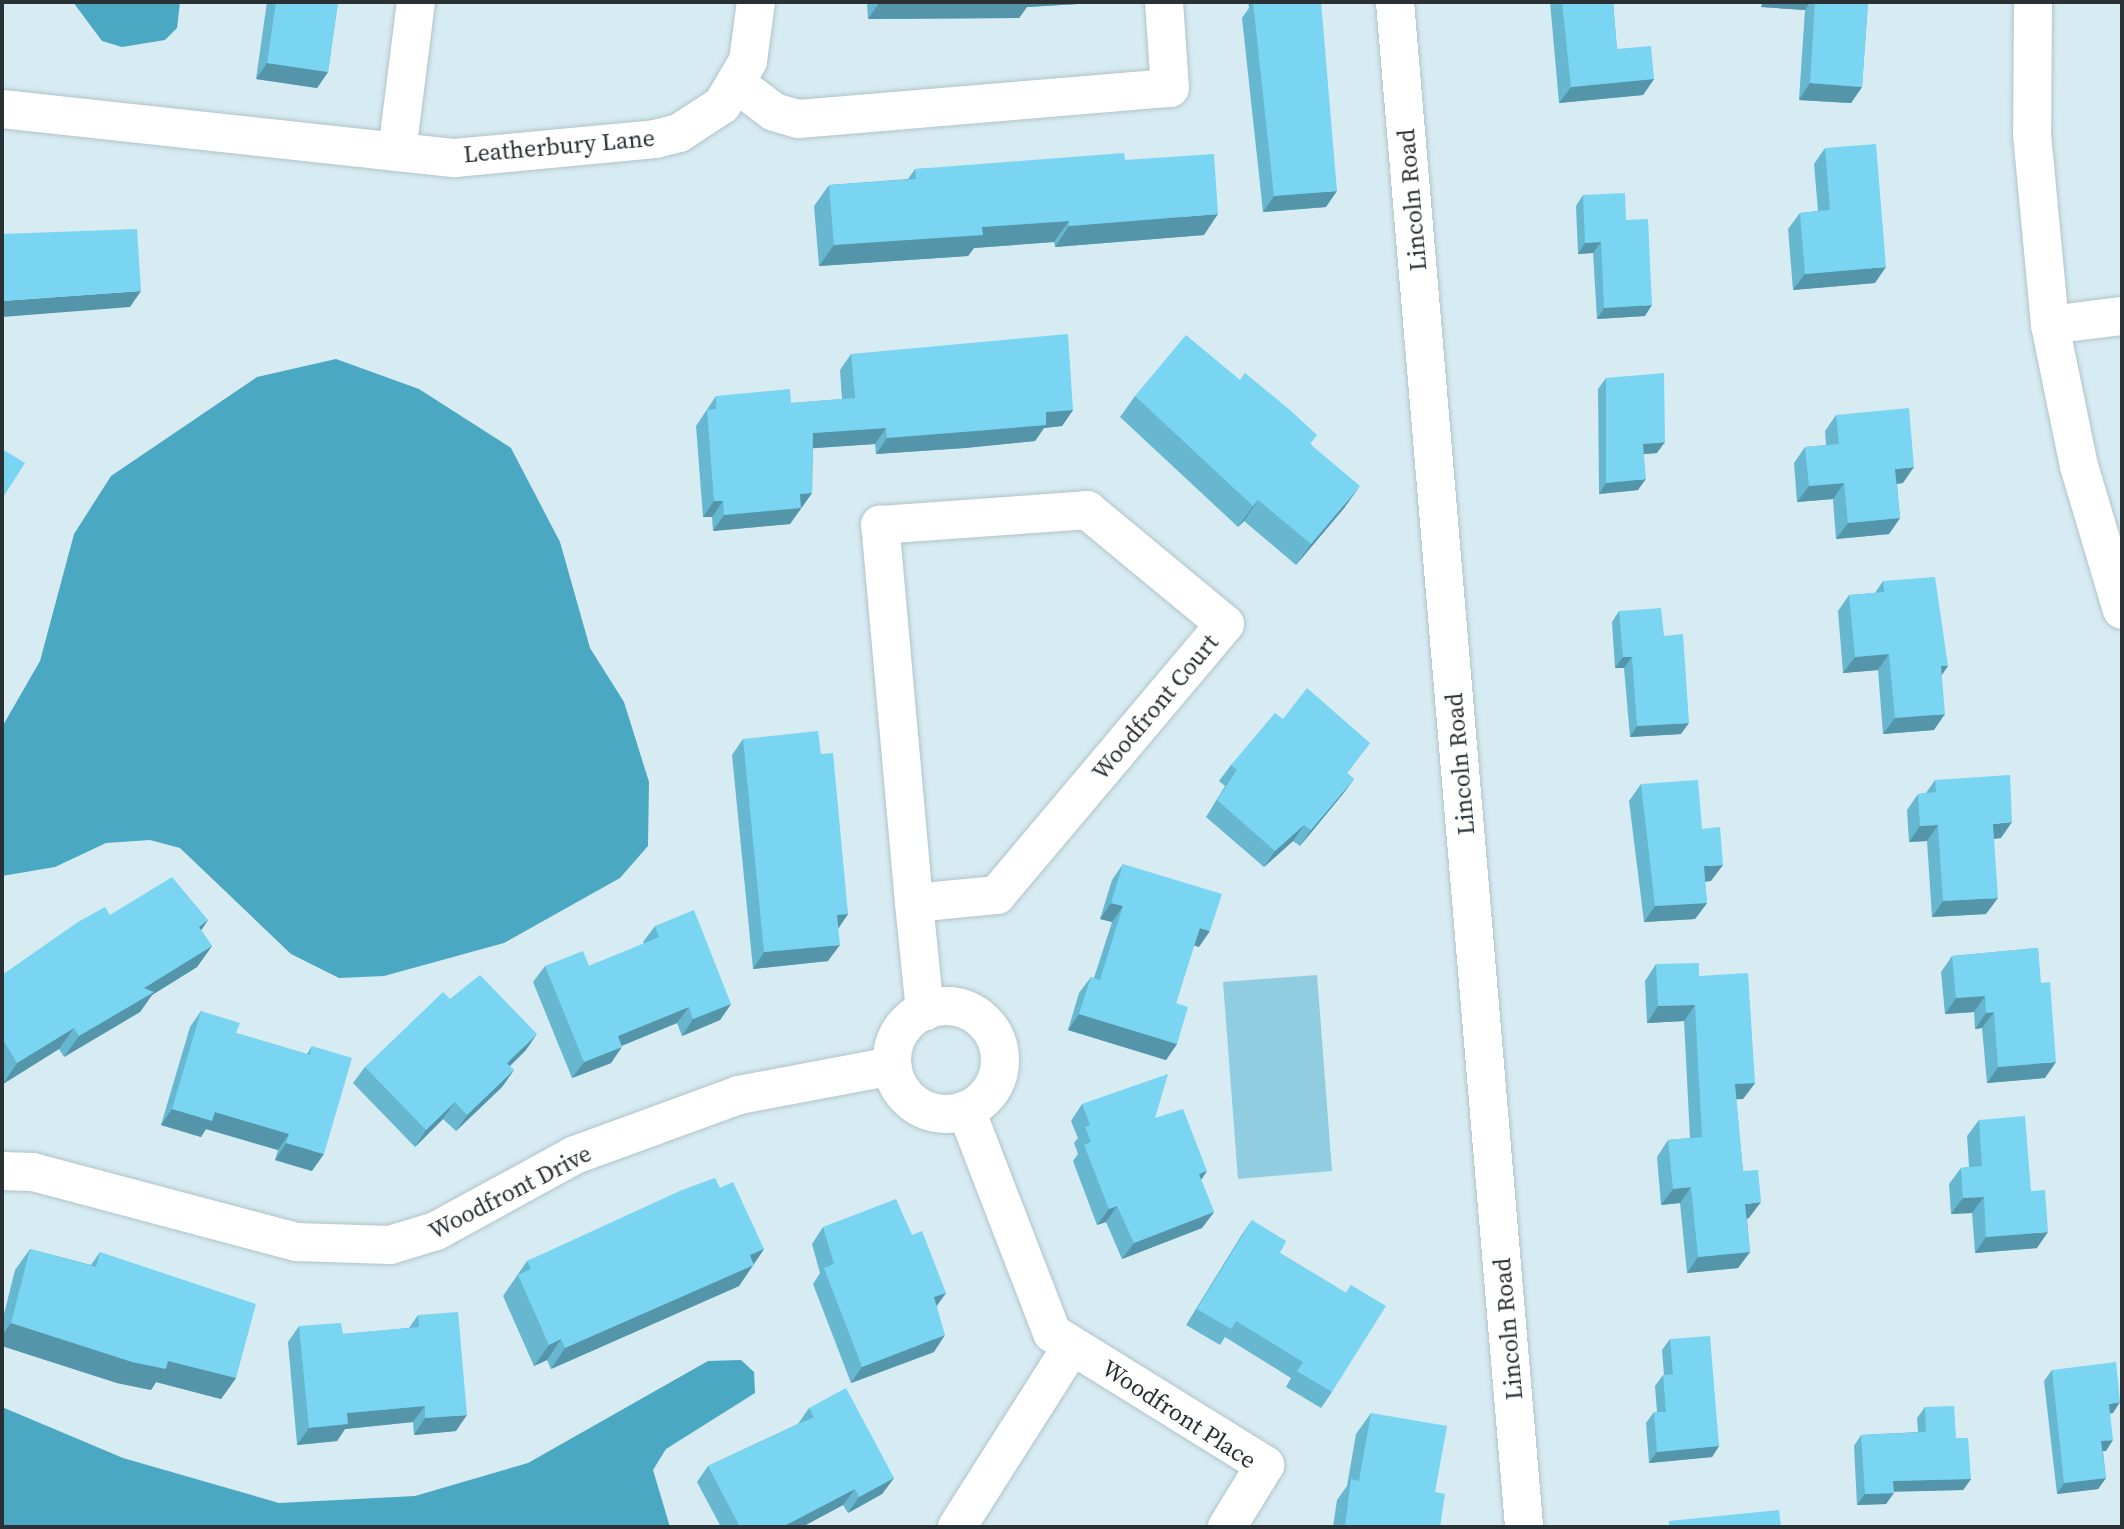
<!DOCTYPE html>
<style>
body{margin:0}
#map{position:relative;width:2124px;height:1529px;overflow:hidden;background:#d7ebf2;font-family:"Source Serif 4",serif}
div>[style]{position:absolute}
.green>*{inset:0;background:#91cde0}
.water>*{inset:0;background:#4aa8c3}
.roads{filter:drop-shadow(0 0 2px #b0c4ca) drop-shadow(0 0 2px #b0c4ca)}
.minor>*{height:38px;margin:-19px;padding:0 19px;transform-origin:19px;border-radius:19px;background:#fff}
.minor>.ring{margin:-19px;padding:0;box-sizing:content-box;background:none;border:38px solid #fff;border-radius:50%}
.wall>*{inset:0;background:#68b7d0}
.shaded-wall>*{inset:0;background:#5595a9}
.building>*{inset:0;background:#79d5f2}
span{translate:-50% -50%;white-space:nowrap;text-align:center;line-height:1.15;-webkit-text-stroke:7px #fff;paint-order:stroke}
.street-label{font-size:24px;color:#293134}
.frame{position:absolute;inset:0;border:4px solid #293134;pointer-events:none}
</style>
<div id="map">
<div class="green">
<div style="clip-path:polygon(1317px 975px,1332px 1171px,1238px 1179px,1223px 982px)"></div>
</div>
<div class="water">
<div style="clip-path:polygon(73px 2px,180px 2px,177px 28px,165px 40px,122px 47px,102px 41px)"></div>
<div style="clip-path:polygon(336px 359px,419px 389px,511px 448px,560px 542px,590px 648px,624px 702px,649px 782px,648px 846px,620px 878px,504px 943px,384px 976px,339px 978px,291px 954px,180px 848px,150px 840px,106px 843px,55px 867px,2px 876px,2px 727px,40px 661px,74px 534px,111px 476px,257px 377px)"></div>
<div style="clip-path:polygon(741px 1360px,754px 1372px,755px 1393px,666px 1449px,653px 1470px,670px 1527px,2px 1527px,2px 1407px,123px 1458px,279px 1503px,415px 1496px,528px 1463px,708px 1361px)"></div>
</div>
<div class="roads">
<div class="minor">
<div style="left:1395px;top:2px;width:1530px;rotate:85.16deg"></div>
<div style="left:2033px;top:2px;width:132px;rotate:90.4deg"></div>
<div style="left:2032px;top:134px;width:192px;rotate:84.6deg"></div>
<div style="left:2050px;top:325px;width:144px;rotate:78.4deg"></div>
<div style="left:2079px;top:466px;width:150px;rotate:73.4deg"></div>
<div style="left:737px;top:84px;width:46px;rotate:37.1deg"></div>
<div style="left:774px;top:112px;width:26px;rotate:16deg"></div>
<div style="left:799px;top:119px;width:372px;rotate:-4.8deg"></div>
<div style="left:1170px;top:88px;width:86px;rotate:-94deg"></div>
<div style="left:2px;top:109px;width:456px;rotate:6.2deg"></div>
<div style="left:455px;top:158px;width:201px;rotate:-5.4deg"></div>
<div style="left:655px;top:139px;width:25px;rotate:-14deg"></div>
<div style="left:679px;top:133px;width:51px;rotate:-33.1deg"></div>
<div style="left:722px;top:105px;width:51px;rotate:-59.4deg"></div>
<div style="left:748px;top:61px;width:60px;rotate:-82.3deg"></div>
<div style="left:397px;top:152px;width:151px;rotate:-82.8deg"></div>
<div style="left:2050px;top:325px;width:73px;rotate:-7.1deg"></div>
<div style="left:1087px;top:510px;width:179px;rotate:39.6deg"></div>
<div style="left:1225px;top:624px;width:354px;rotate:130.1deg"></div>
<div style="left:997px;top:895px;width:83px;rotate:174.5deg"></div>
<div style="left:914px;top:903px;width:380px;rotate:-95.1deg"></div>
<div style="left:880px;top:525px;width:208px;rotate:-4.1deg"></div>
<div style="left:914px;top:903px;width:109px;rotate:84.2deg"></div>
<div class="ring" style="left:892px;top:1006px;width:70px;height:70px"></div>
<div style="left:966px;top:1110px;width:239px;rotate:68.9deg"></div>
<div style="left:1052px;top:1333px;width:251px;rotate:31.8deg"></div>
<div style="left:1265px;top:1465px;width:73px;rotate:121.5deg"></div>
<div style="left:2px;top:1171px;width:31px;rotate:2deg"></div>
<div style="left:33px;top:1172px;width:272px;rotate:14.9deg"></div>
<div style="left:296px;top:1242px;width:94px;rotate:1.8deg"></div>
<div style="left:390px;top:1245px;width:48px;rotate:-16.9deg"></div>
<div style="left:436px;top:1231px;width:158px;rotate:-28.7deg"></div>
<div style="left:575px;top:1155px;width:175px;rotate:-20.1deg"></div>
<div style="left:739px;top:1095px;width:156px;rotate:-10.7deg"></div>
<div style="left:957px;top:1527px;width:214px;rotate:-57.6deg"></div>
</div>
</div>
<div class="wall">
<div style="clip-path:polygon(267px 2px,338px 2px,328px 72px,317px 88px,256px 79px)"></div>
<div style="clip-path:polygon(867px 2px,1080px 2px,1078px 4px,1027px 7px,1019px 18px,868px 19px)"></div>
<div style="clip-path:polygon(1248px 2px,1321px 2px,1326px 207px,1263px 212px,1242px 18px,1249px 8px)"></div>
<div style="clip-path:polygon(1550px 2px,1613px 2px,1617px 49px,1654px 79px,1643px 95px,1559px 103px)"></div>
<div style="clip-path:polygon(1762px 2px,1868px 2px,1862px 87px,1851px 103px,1799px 100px,1805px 10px,1761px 7px)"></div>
<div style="clip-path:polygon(1825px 148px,1875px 283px,1793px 290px,1788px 229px,1800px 213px,1818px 211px,1814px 164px)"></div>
<div style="clip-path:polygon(1125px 160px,1204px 235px,1055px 247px,1054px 242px,974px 248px,968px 256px,819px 266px,814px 206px,829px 185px,908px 179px,915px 169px)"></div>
<div style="clip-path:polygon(1583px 195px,1626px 220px,1645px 316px,1597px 319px,1593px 253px,1578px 254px,1576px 206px)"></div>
<div style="clip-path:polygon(851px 354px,1073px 410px,1062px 426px,1044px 428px,1035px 441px,965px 448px,876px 454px,875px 444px,813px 448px,812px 493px,790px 524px,713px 531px,712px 517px,703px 517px,696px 426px,716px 396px,791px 403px,842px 399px,840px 370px)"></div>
<div style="clip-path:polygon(1606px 378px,1657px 453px,1644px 454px,1638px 490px,1599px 494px,1598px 389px)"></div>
<div style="clip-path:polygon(1135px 396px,1311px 444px,1345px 507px,1296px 565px,1244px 521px,1238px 527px,1120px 417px)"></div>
<div style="clip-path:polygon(1836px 415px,1903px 483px,1897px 484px,1900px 518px,1889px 534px,1836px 539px,1833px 499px,1797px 502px,1794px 463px,1805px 447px,1826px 445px,1825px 431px)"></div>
<div style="clip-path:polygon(1883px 581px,1942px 675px,1934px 730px,1883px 734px,1878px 670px,1843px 673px,1838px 611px,1849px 595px,1875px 593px)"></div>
<div style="clip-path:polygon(1619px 611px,1664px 636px,1681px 734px,1630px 737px,1624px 668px,1615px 668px,1612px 622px)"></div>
<div style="clip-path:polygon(1283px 719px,1370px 743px,1347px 773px,1354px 779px,1342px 795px,1300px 846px,1293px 841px,1264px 867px,1206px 817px,1225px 786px,1219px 781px,1231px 765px)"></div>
<div style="clip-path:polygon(743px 739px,821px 754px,848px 914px,838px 929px,828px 961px,753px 969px,732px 755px)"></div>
<div style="clip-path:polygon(1935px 780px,2001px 838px,1994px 839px,1986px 914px,1932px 917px,1927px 841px,1909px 842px,1907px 810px,1918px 794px,1926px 793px)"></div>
<div style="clip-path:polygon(1641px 784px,1702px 829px,1711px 881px,1705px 882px,1707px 903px,1695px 919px,1644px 922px,1629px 801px)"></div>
<div style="clip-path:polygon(1123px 864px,1199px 947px,1194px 945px,1176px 1003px,1177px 1044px,1166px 1060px,1068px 1030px,1079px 993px,1091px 977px,1094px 978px,1112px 922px,1100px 919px,1112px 880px)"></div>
<div style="clip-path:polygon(110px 915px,208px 920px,201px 930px,212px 946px,197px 967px,152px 995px,140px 1012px,64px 1057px,59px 1049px,3px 1084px,2px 1083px,2px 975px)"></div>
<div style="clip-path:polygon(655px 926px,731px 1004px,720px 1020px,682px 1036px,677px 1023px,622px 1046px,611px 1063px,572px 1078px,533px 982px,545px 966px,589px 966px,644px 944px,643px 942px)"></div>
<div style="clip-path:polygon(2038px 948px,2045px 1078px,1987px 1083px,1982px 1028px,1975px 1029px,1974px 1012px,1945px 1014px,1941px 972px,1952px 956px)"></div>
<div style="clip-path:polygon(1656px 964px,1699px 976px,1755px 1083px,1743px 1099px,1736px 1099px,1743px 1171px,1749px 1218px,1747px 1219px,1750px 1252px,1738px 1268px,1687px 1273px,1680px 1203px,1661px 1205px,1657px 1157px,1668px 1140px,1690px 1138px,1684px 1021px,1647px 1023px,1645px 981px)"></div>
<div style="clip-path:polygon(450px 999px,526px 1050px,509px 1066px,514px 1070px,502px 1087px,456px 1131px,443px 1119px,415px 1147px,353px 1083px,365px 1067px)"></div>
<div style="clip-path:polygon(201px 1011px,236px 1033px,307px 1054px,312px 1046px,312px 1171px,275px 1160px,278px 1150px,206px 1129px,201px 1137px,161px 1125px,190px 1027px)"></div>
<div style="clip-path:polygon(1082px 1104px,1155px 1118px,1207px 1171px,1201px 1180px,1214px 1212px,1202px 1228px,1122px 1259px,1106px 1222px,1097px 1225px,1073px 1161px,1078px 1154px,1074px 1143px,1078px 1138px,1071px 1121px)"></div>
<div style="clip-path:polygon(1979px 1120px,2031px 1191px,2037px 1248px,1975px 1253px,1972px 1213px,1951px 1214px,1949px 1184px,1961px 1168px,1969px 1167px,1967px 1136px)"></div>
<div style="clip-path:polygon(720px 1188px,764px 1249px,739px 1286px,551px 1369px,547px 1360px,534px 1366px,503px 1296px,527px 1261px)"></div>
<div style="clip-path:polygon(1252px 1220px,1280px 1253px,1346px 1293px,1351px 1285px,1332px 1392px,1321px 1408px,1286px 1387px,1291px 1378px,1225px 1337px,1220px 1345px,1186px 1325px,1241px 1236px)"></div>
<div style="clip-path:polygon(823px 1227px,912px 1235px,946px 1293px,937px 1306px,934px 1352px,851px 1383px,813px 1284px,820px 1273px,812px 1244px)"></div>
<div style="clip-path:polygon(30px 1249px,91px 1265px,100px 1252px,236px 1378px,221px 1399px,156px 1382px,151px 1390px,117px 1383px,2px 1346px,2px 1322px,15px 1270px)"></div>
<div style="clip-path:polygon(418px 1315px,456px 1431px,414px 1435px,413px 1422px,345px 1429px,337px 1441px,297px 1445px,288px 1342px,299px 1326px,343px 1334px,409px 1328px)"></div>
<div style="clip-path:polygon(1670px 1339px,1719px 1446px,1712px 1457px,1649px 1463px,1646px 1423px,1654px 1412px,1657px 1412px,1655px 1386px,1663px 1375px,1664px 1375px,1662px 1350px)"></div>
<div style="clip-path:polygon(2052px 1370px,2113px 1413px,2110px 1413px,2106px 1451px,2103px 1451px,2106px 1478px,2098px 1489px,2057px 1494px,2044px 1381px)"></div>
<div style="clip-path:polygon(1925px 1407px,1956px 1438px,1971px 1479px,1963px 1490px,1894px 1491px,1886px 1504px,1857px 1505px,1854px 1446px,1861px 1435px,1918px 1432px,1917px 1418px)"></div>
<div style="clip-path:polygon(809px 1408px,894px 1478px,882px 1494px,848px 1513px,843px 1505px,802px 1527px,721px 1527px,697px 1482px,708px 1466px,798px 1424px)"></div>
<div style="clip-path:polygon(1371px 1413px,1435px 1492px,1440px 1527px,1333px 1527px,1337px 1500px,1347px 1486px,1356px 1434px)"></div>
</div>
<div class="shaded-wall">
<div style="clip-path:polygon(1080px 2px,1078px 4px,1027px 7px,1019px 18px,868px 19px,879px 3px)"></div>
<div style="clip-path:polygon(1765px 2px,1810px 2px,1805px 10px,1761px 7px)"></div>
<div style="clip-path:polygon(267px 63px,328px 72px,317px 88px,256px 79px)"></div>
<div style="clip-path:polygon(1654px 79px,1643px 95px,1559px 103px,1571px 87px)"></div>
<div style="clip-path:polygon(1810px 83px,1862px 87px,1851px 103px,1799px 100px)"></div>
<div style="clip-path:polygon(1337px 191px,1326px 207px,1263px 212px,1274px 196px)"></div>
<div style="clip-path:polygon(1218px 214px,1204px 235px,1055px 247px,1069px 226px)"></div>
<div style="clip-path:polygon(1069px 221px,1054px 242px,974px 248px,968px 256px,819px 266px,834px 245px,982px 227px)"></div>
<div style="clip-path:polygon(1601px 242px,1593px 253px,1578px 254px,1585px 243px)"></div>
<div style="clip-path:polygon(1886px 267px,1875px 283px,1793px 290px,1805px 274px)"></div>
<div style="clip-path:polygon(141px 291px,130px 307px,2px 317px,2px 301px)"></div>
<div style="clip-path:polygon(1652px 305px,1645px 316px,1597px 319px,1604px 308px)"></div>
<div style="clip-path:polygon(1073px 410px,1062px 426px,1044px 428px,1035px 441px,965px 448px,876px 454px,887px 438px,1046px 412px)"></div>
<div style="clip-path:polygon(886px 428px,875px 444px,802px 449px,813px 433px)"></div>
<div style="clip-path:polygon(1665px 442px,1657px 453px,1635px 455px,1643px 444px)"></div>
<div style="clip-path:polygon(1914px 467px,1903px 483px,1884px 485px,1895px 469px)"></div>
<div style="clip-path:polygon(1646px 479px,1638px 490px,1599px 494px,1606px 483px)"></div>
<div style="clip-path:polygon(1844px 483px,1833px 499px,1797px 502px,1809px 486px)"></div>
<div style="clip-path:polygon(1360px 486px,1345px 507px,1296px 565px,1311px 544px)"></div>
<div style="clip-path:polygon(812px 493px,790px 524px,713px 531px,724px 515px,800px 494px)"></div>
<div style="clip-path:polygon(1258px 500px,1244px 521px,1238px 527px,1253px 506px)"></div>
<div style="clip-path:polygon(714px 501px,723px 501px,712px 517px,703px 517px)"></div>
<div style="clip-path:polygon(1900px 518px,1889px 534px,1836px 539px,1848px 523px)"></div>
<div style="clip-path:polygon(1889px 654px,1878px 670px,1843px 673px,1855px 657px)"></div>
<div style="clip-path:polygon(1623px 657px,1632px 657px,1624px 668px,1615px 668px)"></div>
<div style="clip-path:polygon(1941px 666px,1948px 666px,1937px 682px)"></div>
<div style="clip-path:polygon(1945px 714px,1934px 730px,1883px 734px,1895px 718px)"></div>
<div style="clip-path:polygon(1689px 723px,1681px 734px,1630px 737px,1637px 726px)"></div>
<div style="clip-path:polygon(1354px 779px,1342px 795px,1300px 846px,1311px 830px)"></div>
<div style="clip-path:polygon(2012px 822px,2001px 838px,1982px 840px,1993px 824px)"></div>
<div style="clip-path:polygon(1304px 825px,1293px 841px,1264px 867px,1275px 851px)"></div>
<div style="clip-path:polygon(1938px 825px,1927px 841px,1909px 842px,1920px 826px)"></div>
<div style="clip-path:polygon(1723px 865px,1711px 881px,1693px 882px,1704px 866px)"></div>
<div style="clip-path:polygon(1998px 898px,1986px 914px,1932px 917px,1943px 901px)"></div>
<div style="clip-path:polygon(1111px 903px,1123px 906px,1112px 922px,1100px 919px)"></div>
<div style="clip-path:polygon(1707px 903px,1695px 919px,1644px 922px,1655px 906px)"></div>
<div style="clip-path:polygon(848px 914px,837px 930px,837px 915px)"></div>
<div style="clip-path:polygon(208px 920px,194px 941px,199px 927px)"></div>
<div style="clip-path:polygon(1200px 928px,1210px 931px,1199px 947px,1189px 944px)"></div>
<div style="clip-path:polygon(840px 945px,828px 961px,753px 969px,764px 952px)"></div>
<div style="clip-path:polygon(212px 946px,197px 967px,152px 995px,140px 1012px,64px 1057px,79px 1036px,144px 988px)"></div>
<div style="clip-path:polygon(1985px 996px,1974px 1012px,1945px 1014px,1956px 998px)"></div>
<div style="clip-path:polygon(731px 1004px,720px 1020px,682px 1036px,693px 1019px)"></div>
<div style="clip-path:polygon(1695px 1005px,1684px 1021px,1647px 1023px,1658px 1006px)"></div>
<div style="clip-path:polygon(689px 1007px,677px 1023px,606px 1052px,618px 1036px)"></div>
<div style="clip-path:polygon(1994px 1012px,1982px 1028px,1975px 1029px,1986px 1013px)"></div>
<div style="clip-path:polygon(1079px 1014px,1177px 1044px,1166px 1060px,1068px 1030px)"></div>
<div style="clip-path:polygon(74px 1028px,59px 1049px,3px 1084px,17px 1063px)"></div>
<div style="clip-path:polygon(537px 1034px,526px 1050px,496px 1080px,507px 1063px)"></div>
<div style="clip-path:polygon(622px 1047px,611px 1063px,572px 1078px,584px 1062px)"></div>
<div style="clip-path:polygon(2056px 1062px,2045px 1078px,1987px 1083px,1998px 1067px)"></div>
<div style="clip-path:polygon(514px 1070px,502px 1087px,456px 1131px,467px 1115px)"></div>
<div style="clip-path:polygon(1755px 1083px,1743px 1099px,1724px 1100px,1735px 1084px)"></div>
<div style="clip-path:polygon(455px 1102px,443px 1119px,415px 1147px,426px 1130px)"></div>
<div style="clip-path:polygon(172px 1109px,215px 1112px,289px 1134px,278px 1150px,206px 1129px,201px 1137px,161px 1125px)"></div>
<div style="clip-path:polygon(286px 1143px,324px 1154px,312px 1171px,275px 1160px)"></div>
<div style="clip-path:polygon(1207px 1171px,1196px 1187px,1199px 1174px)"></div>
<div style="clip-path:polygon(1691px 1187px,1680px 1203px,1661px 1205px,1673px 1189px)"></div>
<div style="clip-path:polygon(1984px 1197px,1972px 1213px,1951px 1214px,1963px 1198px)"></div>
<div style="clip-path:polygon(1761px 1202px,1749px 1218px,1734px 1220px,1745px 1204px)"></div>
<div style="clip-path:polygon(1117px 1206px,1106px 1222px,1097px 1225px,1109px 1209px)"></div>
<div style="clip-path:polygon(1214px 1212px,1202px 1228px,1122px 1259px,1134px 1243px)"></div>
<div style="clip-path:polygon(2048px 1232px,2037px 1248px,1975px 1253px,1986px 1237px)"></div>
<div style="clip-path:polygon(764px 1249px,739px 1286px,551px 1369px,565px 1348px,750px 1255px)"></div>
<div style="clip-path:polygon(1750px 1252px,1738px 1268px,1687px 1273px,1698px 1257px)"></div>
<div style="clip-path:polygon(946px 1293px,934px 1309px,934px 1297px)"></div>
<div style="clip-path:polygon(11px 1323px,168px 1361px,236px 1378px,221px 1399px,156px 1382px,151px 1390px,117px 1383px,2px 1346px,2px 1336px)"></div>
<div style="clip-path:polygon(945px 1335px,934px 1352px,851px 1383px,862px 1367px)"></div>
<div style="clip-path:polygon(561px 1339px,547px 1360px,534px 1366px,549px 1345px)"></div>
<div style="clip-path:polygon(2120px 1402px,2113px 1413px,2102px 1415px,2109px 1404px)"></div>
<div style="clip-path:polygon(425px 1406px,413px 1422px,345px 1429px,337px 1441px,297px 1445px,309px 1428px,347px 1413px)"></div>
<div style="clip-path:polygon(467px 1415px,456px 1431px,414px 1435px,425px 1418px)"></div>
<div style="clip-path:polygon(2113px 1440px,2106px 1451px,2094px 1452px,2101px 1441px)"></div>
<div style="clip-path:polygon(1719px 1446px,1712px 1457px,1649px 1463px,1657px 1452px)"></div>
<div style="clip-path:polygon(894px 1478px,882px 1494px,848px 1513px,859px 1497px)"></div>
<div style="clip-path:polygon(2106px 1478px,2098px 1489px,2057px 1494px,2064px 1483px)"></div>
<div style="clip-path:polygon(1971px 1479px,1963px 1490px,1886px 1492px,1893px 1481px)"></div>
<div style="clip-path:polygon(855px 1489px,843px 1505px,802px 1527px,785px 1527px,786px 1525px)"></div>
<div style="clip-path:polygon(1894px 1493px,1886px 1504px,1857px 1505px,1865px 1494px)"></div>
</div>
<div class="building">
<div style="clip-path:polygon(276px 2px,338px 2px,328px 72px,267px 63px)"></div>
<div style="clip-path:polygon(879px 2px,1030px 2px,879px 3px)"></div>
<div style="clip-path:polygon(1253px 2px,1321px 2px,1337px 191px,1274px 196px)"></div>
<div style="clip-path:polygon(1562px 2px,1613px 2px,1617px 49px,1651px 46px,1654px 79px,1571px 87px)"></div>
<div style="clip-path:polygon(1815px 2px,1868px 2px,1862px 87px,1810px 83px)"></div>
<div style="clip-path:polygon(1876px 144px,1886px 267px,1805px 274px,1800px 213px,1830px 210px,1825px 148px)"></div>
<div style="clip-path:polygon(1124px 153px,1125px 160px,1214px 154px,1218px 214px,1069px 226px,1069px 221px,982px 227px,983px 235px,834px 245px,829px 185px,916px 179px,915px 169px)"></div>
<div style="clip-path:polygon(1625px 193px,1626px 220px,1648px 219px,1652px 305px,1604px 308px,1601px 242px,1585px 243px,1583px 195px)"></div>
<div style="clip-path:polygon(137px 229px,141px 291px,2px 301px,2px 234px)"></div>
<div style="clip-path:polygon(1068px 334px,1073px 410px,1046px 412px,1046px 425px,976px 431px,887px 438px,886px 428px,813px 433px,812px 493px,800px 494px,801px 508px,724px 515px,723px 501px,714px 501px,707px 410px,716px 409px,716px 396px,790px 389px,791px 403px,855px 398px,851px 354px)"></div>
<div style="clip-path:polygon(1186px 335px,1240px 380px,1245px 373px,1290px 410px,1317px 435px,1310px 444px,1360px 486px,1311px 544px,1258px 500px,1253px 506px,1135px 396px)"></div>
<div style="clip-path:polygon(1664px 373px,1665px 442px,1643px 444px,1646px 479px,1606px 483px,1606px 378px)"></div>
<div style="clip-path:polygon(1909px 408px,1914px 467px,1895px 469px,1900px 518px,1848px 523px,1844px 483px,1809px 486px,1805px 447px,1839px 444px,1836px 415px)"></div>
<div style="clip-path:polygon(2px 449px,25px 463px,2px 499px)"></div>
<div style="clip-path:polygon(1935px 577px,1948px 666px,1941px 666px,1945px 714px,1895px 718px,1889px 654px,1855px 657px,1849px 595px,1884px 592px,1883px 581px)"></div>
<div style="clip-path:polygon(1661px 608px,1664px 636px,1683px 634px,1689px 723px,1637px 726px,1632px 657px,1623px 657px,1619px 611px)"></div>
<div style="clip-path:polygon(1307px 688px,1370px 743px,1347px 773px,1354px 779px,1311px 830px,1304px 825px,1275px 851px,1217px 800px,1237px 770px,1231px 765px,1275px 713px,1283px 719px)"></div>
<div style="clip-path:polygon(818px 731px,821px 754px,833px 753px,848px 914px,837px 915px,840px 945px,764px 952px,743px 739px)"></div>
<div style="clip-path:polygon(2010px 775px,2012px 822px,1993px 824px,1998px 898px,1943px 901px,1938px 825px,1920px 826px,1918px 794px,1936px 792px,1935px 780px)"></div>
<div style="clip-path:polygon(1698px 780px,1702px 829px,1720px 827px,1723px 865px,1704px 866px,1707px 903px,1655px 906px,1641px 784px)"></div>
<div style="clip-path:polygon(1123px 864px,1222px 894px,1210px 931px,1200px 928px,1176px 1003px,1188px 1007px,1177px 1044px,1079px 1014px,1091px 977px,1100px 980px,1123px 906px,1111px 903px)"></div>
<div style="clip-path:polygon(172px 877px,208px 920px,199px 927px,212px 946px,144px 988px,154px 992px,79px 1036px,74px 1028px,17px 1063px,2px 1038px,2px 975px,78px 922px,105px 907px,110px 915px)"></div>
<div style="clip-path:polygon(694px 910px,731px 1004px,693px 1019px,689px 1007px,618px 1036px,622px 1047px,584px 1062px,545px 966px,583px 951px,589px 966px,659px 937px,655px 926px)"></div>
<div style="clip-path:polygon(2038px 948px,2041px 983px,2050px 982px,2056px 1062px,1998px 1067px,1994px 1012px,1986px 1013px,1985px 996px,1956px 998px,1952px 956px)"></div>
<div style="clip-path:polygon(1699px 963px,1699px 976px,1748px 973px,1755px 1083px,1735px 1084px,1743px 1171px,1758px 1170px,1761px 1202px,1745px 1204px,1750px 1252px,1698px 1257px,1691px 1187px,1673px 1189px,1668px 1140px,1702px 1137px,1695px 1005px,1658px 1006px,1656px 964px)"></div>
<div style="clip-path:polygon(480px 975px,537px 1034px,507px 1063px,514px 1070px,467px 1115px,455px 1102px,426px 1130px,365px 1067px,443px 992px,450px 999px)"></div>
<div style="clip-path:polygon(201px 1011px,240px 1023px,236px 1033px,310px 1055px,312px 1046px,352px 1058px,324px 1154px,286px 1143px,289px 1134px,215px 1112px,212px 1121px,172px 1109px)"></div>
<div style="clip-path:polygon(1168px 1074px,1155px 1118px,1183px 1109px,1207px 1171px,1199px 1174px,1214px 1212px,1134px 1243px,1117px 1206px,1109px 1209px,1084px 1145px,1091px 1142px,1085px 1127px,1090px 1125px,1082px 1104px)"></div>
<div style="clip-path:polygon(2025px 1116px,2031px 1191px,2045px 1190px,2048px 1232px,1986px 1237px,1984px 1197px,1963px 1198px,1961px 1168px,1982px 1166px,1979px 1120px)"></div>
<div style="clip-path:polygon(715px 1178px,720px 1188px,733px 1182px,764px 1249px,750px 1255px,754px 1265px,565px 1348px,561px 1339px,549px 1345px,518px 1275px,531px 1269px,527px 1261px,682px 1190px)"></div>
<div style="clip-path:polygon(896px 1199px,912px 1235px,922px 1231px,946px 1293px,934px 1297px,945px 1335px,862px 1367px,824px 1268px,834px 1264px,823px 1227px)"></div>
<div style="clip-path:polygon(1252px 1220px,1286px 1241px,1280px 1253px,1346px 1293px,1351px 1285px,1386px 1306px,1332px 1392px,1297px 1371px,1303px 1362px,1236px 1321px,1231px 1329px,1197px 1309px)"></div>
<div style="clip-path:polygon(30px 1249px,96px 1267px,100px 1252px,256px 1304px,236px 1378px,168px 1361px,166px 1369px,132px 1362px,11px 1323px)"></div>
<div style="clip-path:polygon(458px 1312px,467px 1415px,425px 1418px,425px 1406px,347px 1413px,348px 1424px,309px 1428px,299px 1326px,341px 1323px,343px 1334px,419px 1327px,418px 1315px)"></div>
<div style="clip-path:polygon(1710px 1336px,1719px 1446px,1657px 1452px,1654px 1412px,1666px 1412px,1663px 1375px,1673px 1374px,1670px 1339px)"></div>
<div style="clip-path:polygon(2116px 1362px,2120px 1402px,2109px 1404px,2113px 1440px,2101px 1441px,2106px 1478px,2064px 1483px,2052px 1370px)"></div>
<div style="clip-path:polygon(846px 1388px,894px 1478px,859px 1497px,855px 1489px,786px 1525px,787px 1527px,740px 1527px,708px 1466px,814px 1417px,809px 1408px)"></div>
<div style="clip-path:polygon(1954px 1406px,1956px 1438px,1968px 1438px,1971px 1479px,1893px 1481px,1894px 1493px,1865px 1494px,1861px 1435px,1926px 1432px,1925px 1407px)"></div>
<div style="clip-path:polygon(1371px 1413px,1447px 1426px,1435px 1492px,1445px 1494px,1440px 1527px,1345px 1527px,1351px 1479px,1359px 1481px)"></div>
<div style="clip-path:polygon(1779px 1510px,1781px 1527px,1669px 1527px,1669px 1521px)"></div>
</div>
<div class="street-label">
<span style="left:559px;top:146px;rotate:-5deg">Leatherbury Lane</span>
<span style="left:1412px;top:200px;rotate:-95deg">Lincoln Road</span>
<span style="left:1155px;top:707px;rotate:-50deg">Woodfront Court</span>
<span style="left:1460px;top:764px;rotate:-95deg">Lincoln Road</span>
<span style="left:510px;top:1192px;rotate:-27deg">Woodfront Drive</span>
<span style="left:1508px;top:1329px;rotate:-95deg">Lincoln Road</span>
<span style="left:1179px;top:1414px;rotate:33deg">Woodfront Place</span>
</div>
<div class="frame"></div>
</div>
